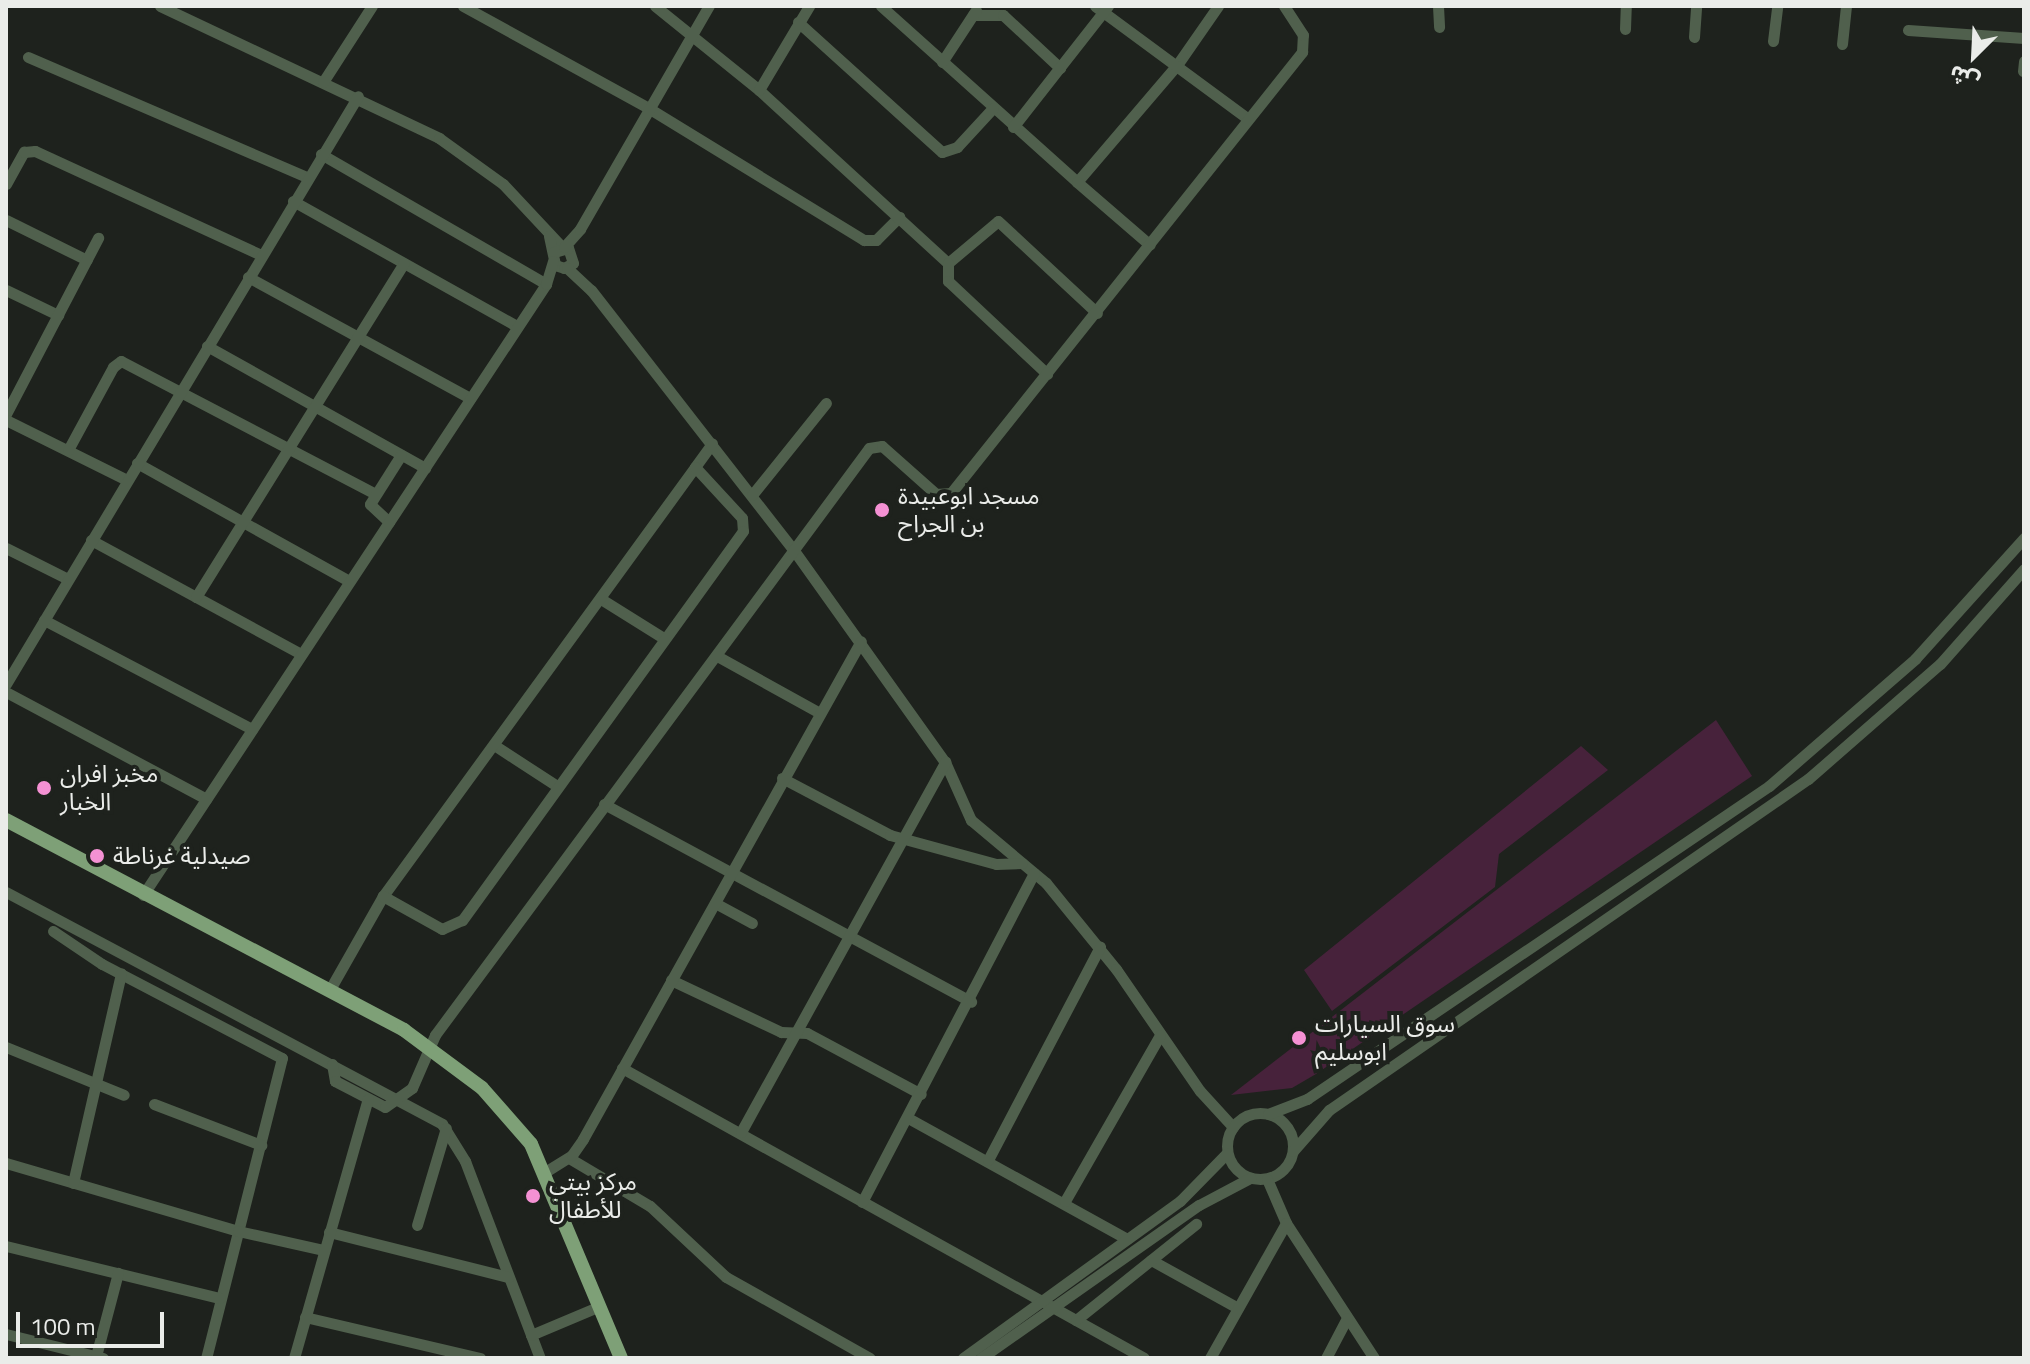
<!DOCTYPE html>
<meta charset="utf-8">
<style>
body{margin:0}
#map{position:relative;width:2030px;height:1364px;overflow:hidden;background:#1e221d;font-family:"Titillium Web","Noto Sans Arabic",sans-serif}
div>[style]{position:absolute}
.green>*{inset:0;background:#47223b}
.minor>*{height:11px;margin:-5.5px;padding:0 5.5px;transform-origin:5.5px;border-radius:5.5px;background:#50604d}
.minor>.ring{margin:-5.5px;padding:0;box-sizing:content-box;background:none;border:11px solid #50604d;border-radius:50%}
.major>*{height:14px;margin:-7px;padding:0 7px;transform-origin:7px;border-radius:7px;background:#7ea077}
.dots>*{width:22px;height:22px;translate:-50% -50%;box-sizing:border-box;border:4px solid #1e221d;border-radius:50%}
span{translate:-50% -50%;white-space:nowrap;text-align:center;line-height:1.15;-webkit-text-stroke:8px #1e221d;paint-order:stroke}
.poi-label{font-size:24px;color:#eaece9}
.left{translate:0 -50%;text-align:left}
.frame{position:absolute;inset:0;border:8px solid #eaece9;pointer-events:none}
.north{position:absolute;left:1934px;top:16px;width:80px;height:80px;-webkit-text-stroke:6px #1e221d;paint-order:stroke;rotate:204deg;font-size:22px;font-weight:700;line-height:32px;text-align:center;color:#eaece9}
.north::after{content:'';display:block;margin:auto;width:28px;height:36px;background:#eaece9;clip-path:polygon(50% 0,100% 100%,50% 72%,0 100%)}
.scale{position:absolute;left:16px;top:1312px;width:148px;height:36px;box-sizing:border-box;border:4px solid #eaece9;border-top:0;padding-left:10px;font-size:24px;line-height:28px;white-space:nowrap;color:#eaece9;-webkit-text-stroke:6px #1e221d;paint-order:stroke}
</style>
<div id="map">
<div class="green">
<div style="clip-path:polygon(1716px 720px,1752px 776px,1316px 1074px,1292px 1088px,1231px 1095px)"></div>
<div style="clip-path:polygon(1581px 746px,1608px 770px,1499px 854px,1495px 887px,1332px 1011px,1304px 970px)"></div>
</div>
<div class="minor">
<div style="left:160px;top:6px;width:309px;rotate:25.3deg"></div>
<div style="left:439px;top:138px;width:79px;rotate:35.7deg"></div>
<div style="left:503px;top:184px;width:86px;rotate:46.9deg"></div>
<div style="left:463px;top:6px;width:213px;rotate:28.8deg"></div>
<div style="left:650px;top:109px;width:251px;rotate:31.5deg"></div>
<div style="left:864px;top:240px;width:12px"></div>
<div style="left:876px;top:240px;width:33px;rotate:-45deg"></div>
<div style="left:655px;top:6px;width:134px;rotate:38.9deg"></div>
<div style="left:759px;top:90px;width:256px;rotate:42.5deg"></div>
<div style="left:948px;top:263px;width:65px;rotate:-40deg"></div>
<div style="left:998px;top:221px;width:135px;rotate:42.9deg"></div>
<div style="left:881px;top:6px;width:263px;rotate:41.9deg"></div>
<div style="left:1077px;top:182px;width:154px;rotate:-49.5deg"></div>
<div style="left:1177px;top:65px;width:72px;rotate:-55.2deg"></div>
<div style="left:1095px;top:6px;width:190px;rotate:36.4deg"></div>
<div style="left:1438px;top:6px;width:21px;rotate:87deg"></div>
<div style="left:973px;top:15px;width:30px"></div>
<div style="left:1003px;top:15px;width:78px;rotate:42.9deg"></div>
<div style="left:798px;top:22px;width:194px;rotate:42.1deg"></div>
<div style="left:942px;top:152px;width:16px;rotate:-18deg"></div>
<div style="left:957px;top:147px;width:53px;rotate:-47.3deg"></div>
<div style="left:1625px;top:29px;width:23px;rotate:-88deg"></div>
<div style="left:1908px;top:30px;width:116px;rotate:3.9deg"></div>
<div style="left:1694px;top:37px;width:31px;rotate:-86deg"></div>
<div style="left:1773px;top:41px;width:35px;rotate:-83deg"></div>
<div style="left:1842px;top:44px;width:38px;rotate:-84deg"></div>
<div style="left:28px;top:57px;width:304px;rotate:23.3deg"></div>
<div style="left:942px;top:62px;width:62px;rotate:-56.8deg"></div>
<div style="left:2023px;top:71px;width:10px;rotate:-84deg"></div>
<div style="left:323px;top:82px;width:90px;rotate:-57.2deg"></div>
<div style="left:759px;top:90px;width:98px;rotate:-59.2deg"></div>
<div style="left:1013px;top:127px;width:154px;rotate:-51.9deg"></div>
<div style="left:321px;top:154px;width:260px;rotate:30deg"></div>
<div style="left:1077px;top:182px;width:96px;rotate:40.8deg"></div>
<div style="left:6px;top:184px;width:37px;rotate:-61deg"></div>
<div style="left:24px;top:152px;width:11px;rotate:-5deg"></div>
<div style="left:35px;top:151px;width:249px;rotate:24.7deg"></div>
<div style="left:293px;top:201px;width:257px;rotate:29.2deg"></div>
<div style="left:6px;top:220px;width:90px;rotate:26.3deg"></div>
<div style="left:549px;top:236px;width:30px;rotate:78deg"></div>
<div style="left:555px;top:265px;width:9px;rotate:18deg"></div>
<div style="left:564px;top:268px;width:10px;rotate:-29deg"></div>
<div style="left:573px;top:263px;width:16px;rotate:-108deg"></div>
<div style="left:568px;top:248px;width:15px;rotate:164deg"></div>
<div style="left:564px;top:247px;width:24px;rotate:-48deg"></div>
<div style="left:580px;top:229px;width:258px;rotate:-60deg"></div>
<div style="left:948px;top:263px;width:18px;rotate:90deg"></div>
<div style="left:948px;top:281px;width:136px;rotate:43.2deg"></div>
<div style="left:567px;top:268px;width:33px;rotate:43deg"></div>
<div style="left:591px;top:290px;width:332px;rotate:52.1deg"></div>
<div style="left:795px;top:552px;width:258px;rotate:54.5deg"></div>
<div style="left:945px;top:762px;width:64px;rotate:65.9deg"></div>
<div style="left:971px;top:820px;width:98px;rotate:40deg"></div>
<div style="left:1046px;top:883px;width:111px;rotate:50.9deg"></div>
<div style="left:1116px;top:969px;width:148px;rotate:55.5deg"></div>
<div style="left:1200px;top:1091px;width:49px;rotate:47.5deg"></div>
<div style="left:248px;top:277px;width:253px;rotate:28.6deg"></div>
<div style="left:6px;top:290px;width:58px;rotate:25.7deg"></div>
<div style="left:207px;top:346px;width:250px;rotate:29.2deg"></div>
<div style="left:6px;top:414px;width:199px;rotate:-62.4deg"></div>
<div style="left:6px;top:420px;width:135px;rotate:26.4deg"></div>
<div style="left:68px;top:450px;width:94px;rotate:-61.5deg"></div>
<div style="left:113px;top:367px;width:10px;rotate:-37deg"></div>
<div style="left:121px;top:361px;width:287px;rotate:27.6deg"></div>
<div style="left:137px;top:463px;width:243px;rotate:29.1deg"></div>
<div style="left:695px;top:467px;width:29px;rotate:-54deg"></div>
<div style="left:752px;top:495px;width:118px;rotate:-51.2deg"></div>
<div style="left:389px;top:522px;width:26px;rotate:-137deg"></div>
<div style="left:370px;top:504px;width:58px;rotate:-57.7deg"></div>
<div style="left:91px;top:540px;width:239px;rotate:28.5deg"></div>
<div style="left:6px;top:548px;width:69px;rotate:26.6deg"></div>
<div style="left:196px;top:597px;width:393px;rotate:-58.1deg"></div>
<div style="left:601px;top:599px;width:75px;rotate:32deg"></div>
<div style="left:44px;top:620px;width:235px;rotate:27.7deg"></div>
<div style="left:717px;top:656px;width:115px;rotate:29deg"></div>
<div style="left:6px;top:684px;width:685px;rotate:-59.09deg"></div>
<div style="left:6px;top:692px;width:227px;rotate:28.1deg"></div>
<div style="left:494px;top:745px;width:75px;rotate:33.1deg"></div>
<div style="left:782px;top:778px;width:122px;rotate:27.8deg"></div>
<div style="left:890px;top:835px;width:110px;rotate:15.3deg"></div>
<div style="left:996px;top:864px;width:26px;rotate:-2deg"></div>
<div style="left:604px;top:804px;width:417px;rotate:28.3deg"></div>
<div style="left:6px;top:892px;width:494px;rotate:28deg"></div>
<div style="left:442px;top:1124px;width:44px;rotate:58.1deg"></div>
<div style="left:465px;top:1161px;width:211px;rotate:69.2deg"></div>
<div style="left:143px;top:895px;width:732px;rotate:-56.59deg"></div>
<div style="left:546px;top:284px;width:24px;rotate:-73deg"></div>
<div style="left:715px;top:903px;width:42px;rotate:28.4deg"></div>
<div style="left:53px;top:931px;width:59px;rotate:34deg"></div>
<div style="left:102px;top:964px;width:203px;rotate:27.6deg"></div>
<div style="left:282px;top:1058px;width:309px;rotate:104.2deg"></div>
<div style="left:671px;top:980px;width:122px;rotate:25.3deg"></div>
<div style="left:781px;top:1032px;width:26px;rotate:2deg"></div>
<div style="left:807px;top:1033px;width:129px;rotate:28.2deg"></div>
<div style="left:329px;top:991px;width:109px;rotate:-60.4deg"></div>
<div style="left:383px;top:896px;width:530px;rotate:-53.97deg"></div>
<div style="left:695px;top:467px;width:69px;rotate:47.3deg"></div>
<div style="left:742px;top:518px;width:13px;rotate:86deg"></div>
<div style="left:743px;top:531px;width:480px;rotate:125.8deg"></div>
<div style="left:462px;top:920px;width:22px;rotate:156deg"></div>
<div style="left:442px;top:929px;width:68px;rotate:-150.8deg"></div>
<div style="left:6px;top:1047px;width:127px;rotate:22.1deg"></div>
<div style="left:332px;top:1064px;width:17px;rotate:80deg"></div>
<div style="left:335px;top:1081px;width:56px;rotate:27.5deg"></div>
<div style="left:385px;top:1107px;width:33px;rotate:-35deg"></div>
<div style="left:412px;top:1088px;width:58px;rotate:-66.5deg"></div>
<div style="left:435px;top:1035px;width:730px;rotate:-53.52deg"></div>
<div style="left:869px;top:448px;width:13px;rotate:-9deg"></div>
<div style="left:882px;top:446px;width:72px;rotate:41.6deg"></div>
<div style="left:936px;top:494px;width:15px;rotate:-4deg"></div>
<div style="left:951px;top:493px;width:564px;rotate:-51.48deg"></div>
<div style="left:1302px;top:52px;width:17px;rotate:-87deg"></div>
<div style="left:1303px;top:35px;width:35px;rotate:-123deg"></div>
<div style="left:622px;top:1068px;width:597px;rotate:29.05deg"></div>
<div style="left:154px;top:1104px;width:115px;rotate:21deg"></div>
<div class="ring" style="left:1227px;top:1113px;width:55px;height:55px"></div>
<div style="left:1268px;top:1114px;width:42px;rotate:-21deg"></div>
<div style="left:1307px;top:1099px;width:558px;rotate:-34.12deg"></div>
<div style="left:1769px;top:786px;width:194px;rotate:-41deg"></div>
<div style="left:1915px;top:659px;width:163px;rotate:-48deg"></div>
<div style="left:908px;top:1118px;width:250px;rotate:28.9deg"></div>
<div style="left:741px;top:1132px;width:423px;rotate:-61.1deg"></div>
<div style="left:1293px;top:1151px;width:55px;rotate:-48.7deg"></div>
<div style="left:1329px;top:1110px;width:582px;rotate:-34.65deg"></div>
<div style="left:1808px;top:779px;width:175px;rotate:-41.1deg"></div>
<div style="left:1940px;top:664px;width:127px;rotate:-48.5deg"></div>
<div style="left:569px;top:1158px;width:94px;rotate:30.7deg"></div>
<div style="left:650px;top:1206px;width:104px;rotate:43.1deg"></div>
<div style="left:726px;top:1277px;width:165px;rotate:29.4deg"></div>
<div style="left:988px;top:1160px;width:241px;rotate:-62.3deg"></div>
<div style="left:6px;top:1163px;width:242px;rotate:16.3deg"></div>
<div style="left:238px;top:1231px;width:88px;rotate:12.5deg"></div>
<div style="left:545px;top:1172px;width:32px;rotate:-32deg"></div>
<div style="left:572px;top:1155px;width:19px;rotate:-55deg"></div>
<div style="left:583px;top:1139px;width:570px;rotate:-60.83deg"></div>
<div style="left:1267px;top:1179px;width:48px;rotate:66.6deg"></div>
<div style="left:1286px;top:1223px;width:161px;rotate:56.9deg"></div>
<div style="left:73px;top:1183px;width:215px;rotate:-77.1deg"></div>
<div style="left:1065px;top:1201px;width:191px;rotate:-60.2deg"></div>
<div style="left:862px;top:1202px;width:371px;rotate:-62.4deg"></div>
<div style="left:417px;top:1225px;width:101px;rotate:-73.4deg"></div>
<div style="left:329px;top:1232px;width:185px;rotate:14.1deg"></div>
<div style="left:6px;top:1246px;width:220px;rotate:13.7deg"></div>
<div style="left:1151px;top:1260px;width:99px;rotate:28.9deg"></div>
<div style="left:305px;top:1317px;width:180px;rotate:13.2deg"></div>
<div style="left:1076px;top:1320px;width:154px;rotate:-38.7deg"></div>
<div style="left:6px;top:1334px;width:100px;rotate:13.9deg"></div>
<div style="left:531px;top:1335px;width:67px;rotate:-22.8deg"></div>
<div style="left:96px;top:1356px;width:86px;rotate:-75.2deg"></div>
<div style="left:294px;top:1358px;width:269px;rotate:-74.1deg"></div>
<div style="left:963px;top:1358px;width:268px;rotate:-35.9deg"></div>
<div style="left:1180px;top:1201px;width:67px;rotate:-45.6deg"></div>
<div style="left:981px;top:1358px;width:266px;rotate:-35.1deg"></div>
<div style="left:1199px;top:1205px;width:58px;rotate:-27.9deg"></div>
<div style="left:1210px;top:1358px;width:155px;rotate:-60.6deg"></div>
<div style="left:1326px;top:1358px;width:45px;rotate:-62.3deg"></div>
</div>
<div class="major">
<div style="left:6px;top:820px;width:450px;rotate:27.8deg"></div>
<div style="left:404px;top:1030px;width:97px;rotate:36.6deg"></div>
<div style="left:482px;top:1088px;width:74px;rotate:48.8deg"></div>
<div style="left:531px;top:1144px;width:232px;rotate:67.2deg"></div>
</div>
<div class="dots">
<div style="left:882px;top:510px;background:#f491d3"></div>
<div style="left:44px;top:788px;background:#f491d3"></div>
<div style="left:97px;top:856px;background:#f491d3"></div>
<div style="left:1299px;top:1038px;background:#f491d3"></div>
<div style="left:533px;top:1196px;background:#f491d3"></div>
</div>
<div class="poi-label">
<span class="left" style="left:898px;top:510px">مسجد ابوعبيدة<br>بن الجراح</span>
<span class="left" style="left:60px;top:788px">مخبز افران<br>الخبار</span>
<span class="left" style="left:113px;top:856px">صيدلية غرناطة</span>
<span class="left" style="left:1315px;top:1038px">سوق السيارات<br>ابوسليم</span>
<span class="left" style="left:549px;top:1196px">مركز بيتي<br>للأطفال</span>
</div>
<div class="frame"></div>
<div class="north">ش</div>
<div class="scale">100 m</div>
</div>
